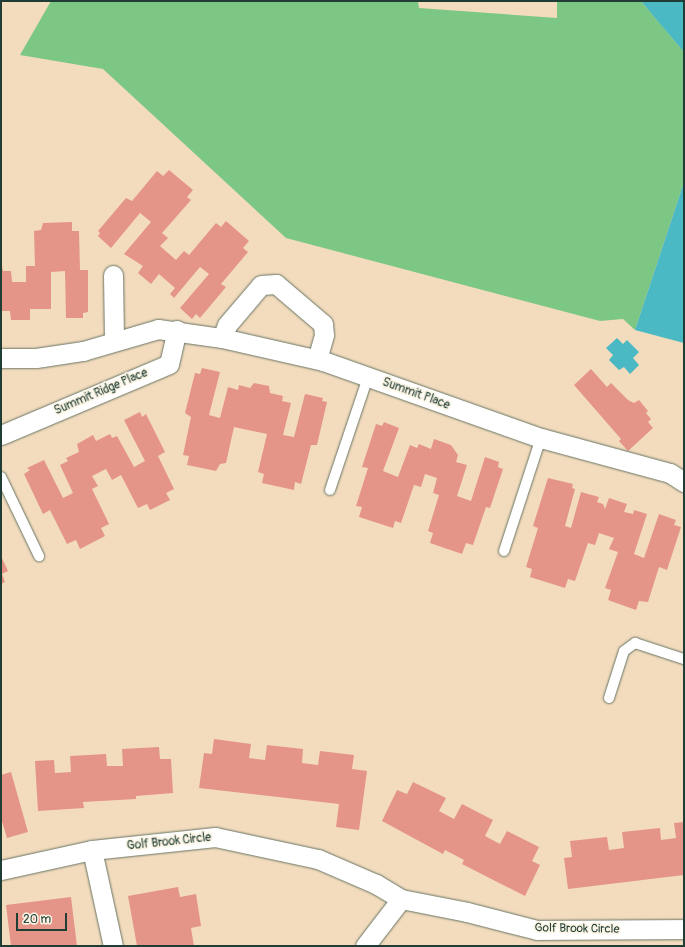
<!DOCTYPE html>
<style>
body{margin:0}
#map{position:relative;width:685px;height:947px;overflow:hidden;background:#f3dcbe;font-family:Pangolin,sans-serif}
div>[style]{position:absolute}
.green>*{inset:0;background:#7dc785}
.water>*{inset:0;background:#4ab9c3}
.building>*{inset:0;background:#e59488}
.roads{filter:drop-shadow(0 0 1px #697564) drop-shadow(0 0 1px #697564)}
.service>*{height:10px;margin:-5px;padding:0 5px;transform-origin:5px;border-radius:5px;background:#fff}
.minor>*{height:19px;margin:-9.5px;padding:0 9.5px;transform-origin:9.5px;border-radius:9.5px;background:#fff}
span{translate:-50% -50%;white-space:nowrap;text-align:center;line-height:1.15;-webkit-text-stroke:3.5px #fcf5e5;paint-order:stroke}
.street-label{font-size:12px;color:#1f3d34}
.frame{position:absolute;inset:0;border:2px solid #1f3d34;pointer-events:none}
.scale{position:absolute;left:16px;top:913px;width:51px;height:18px;box-sizing:border-box;border:2px solid #1f3d34;border-top:0;padding-left:5px;font-size:12px;line-height:14px;white-space:nowrap;color:#1f3d34;-webkit-text-stroke:3px #fcf5e5;paint-order:stroke}
</style>
<div id="map">
<div class="green">
<div style="clip-path:polygon(51px 1px,418px 1px,419px 8px,557px 18px,557px 1px,641px 1px,684px 52px,684px 182px,635px 330px,623px 319px,600px 321px,286px 238px,103px 69px,20px 55px)"></div>
</div>
<div class="water">
<div style="clip-path:polygon(641px 1px,684px 1px,684px 52px,661px 25px)"></div>
<div style="clip-path:polygon(684px 182px,684px 343px,635px 330px)"></div>
<div style="clip-path:polygon(617px 338px,623px 344px,627px 340px,639px 352px,633px 358px,639px 365px,630px 374px,624px 367px,619px 370px,609px 360px,613px 355px,606px 348px)"></div>
</div>
<div class="building">
<div style="clip-path:polygon(169px 170px,193px 190px,187px 197px,191px 200px,162px 233px,168px 238px,160px 246px,176px 260px,184px 251px,189px 255px,216px 223px,221px 227px,226px 221px,249px 241px,243px 248px,248px 252px,221px 284px,226px 287px,200px 318px,196px 314px,192px 319px,180px 308px,209px 274px,200px 267px,174px 298px,170px 294px,175px 288px,159px 274px,151px 284px,138px 273px,143px 266px,124px 254px,151px 222px,140px 213px,111px 248px,98px 236px,100px 233px,98px 231px,126px 198px,132px 201px,157px 171px,163px 176px)"></div>
<div style="clip-path:polygon(72px 222px,72px 231px,79px 231px,80px 270px,88px 270px,88px 312px,83px 313px,83px 318px,66px 318px,65px 271px,51px 272px,51px 309px,30px 309px,30px 320px,11px 320px,10px 311px,1px 311px,1px 261px,3px 271px,11px 271px,12px 282px,26px 282px,26px 266px,35px 266px,34px 231px,41px 230px,43px 223px)"></div>
<div style="clip-path:polygon(202px 368px,220px 372px,209px 415px,220px 418px,228px 387px,238px 390px,239px 385px,250px 388px,254px 383px,269px 386px,270px 393px,283px 396px,282px 401px,291px 403px,283px 435px,294px 437px,305px 394px,323px 398px,322px 401px,327px 402px,317px 445px,311px 445px,301px 484px,295px 482px,294px 490px,262px 483px,264px 474px,258px 472px,267px 434px,234px 427px,226px 463px,220px 464px,216px 471px,187px 465px,189px 456px,183px 455px,191px 417px,185px 413px,195px 373px,200px 374px)"></div>
<div style="clip-path:polygon(591px 369px,607px 387px,611px 383px,628px 400px,634px 403px,639px 400px,648px 411px,646px 413px,651px 419px,648px 422px,653px 428px,628px 451px,619px 441px,621px 439px,574px 385px)"></div>
<div style="clip-path:polygon(140px 412px,142px 417px,146px 414px,165px 452px,158px 456px,174px 489px,166px 493px,170px 500px,150px 510px,147px 504px,138px 508px,121px 475px,112px 480px,106px 469px,92px 476px,98px 486px,92px 489px,109px 524px,101px 528px,105px 536px,80px 549px,76px 540px,67px 544px,50px 510px,43px 514px,24px 474px,30px 470px,27px 468px,44px 460px,63px 498px,73px 493px,60px 465px,68px 461px,66px 458px,79px 452px,77px 444px,93px 435px,96px 441px,110px 434px,112px 438px,117px 436px,134px 467px,145px 461px,124px 420px)"></div>
<div style="clip-path:polygon(384px 422px,399px 428px,383px 471px,398px 477px,410px 445px,417px 448px,419px 444px,431px 449px,434px 439px,451px 445px,458px 455px,456px 462px,467px 465px,457px 496px,471px 501px,485px 457px,499px 462px,498px 467px,503px 469px,490px 508px,486px 507px,473px 545px,466px 543px,462px 554px,430px 543px,433px 533px,428px 531px,439px 495px,433px 493px,437px 478px,425px 474px,421px 487px,414px 485px,401px 523px,395px 521px,393px 528px,359px 517px,362px 507px,356px 506px,368px 468px,362px 467px,376px 424px,382px 426px)"></div>
<div style="clip-path:polygon(548px 478px,573px 484px,572px 488px,575px 489px,565px 526px,571px 528px,581px 492px,599px 497px,597px 502px,603px 504px,605px 509px,609px 498px,627px 504px,624px 512px,633px 514px,634px 510px,647px 514px,634px 554px,644px 558px,659px 514px,676px 520px,674px 525px,681px 527px,667px 570px,659px 567px,648px 602px,639px 601px,636px 610px,608px 600px,611px 590px,605px 588px,618px 552px,609px 549px,614px 538px,599px 533px,595px 545px,588px 543px,575px 581px,568px 579px,565px 588px,530px 577px,532px 569px,526px 567px,538px 528px,533px 526px)"></div>
<div style="clip-path:polygon(1px 556px,8px 571px,2px 574px,5px 582px,1px 584px)"></div>
<div style="clip-path:polygon(214px 739px,251px 744px,249px 758px,265px 760px,267px 745px,303px 749px,302px 763px,318px 765px,320px 751px,354px 755px,352px 769px,367px 771px,359px 830px,336px 827px,339px 804px,199px 788px,204px 753px,212px 754px)"></div>
<div style="clip-path:polygon(159px 747px,160px 759px,171px 759px,173px 793px,136px 796px,136px 799px,83px 802px,84px 808px,38px 811px,35px 761px,54px 760px,55px 773px,71px 772px,70px 756px,106px 754px,107px 766px,123px 766px,122px 749px)"></div>
<div style="clip-path:polygon(11px 772px,28px 832px,7px 838px,1px 818px,1px 775px)"></div>
<div style="clip-path:polygon(413px 782px,446px 798px,439px 811px,454px 819px,462px 804px,493px 820px,485px 836px,500px 844px,507px 831px,539px 847px,532px 861px,540px 865px,525px 896px,462px 864px,464px 860px,445px 850px,443px 854px,382px 821px,397px 790px,407px 794px)"></div>
<div style="clip-path:polygon(684px 822px,684px 875px,568px 889px,564px 858px,572px 857px,570px 841px,607px 837px,609px 850px,624px 848px,622px 832px,660px 828px,661px 840px,676px 838px,674px 823px)"></div>
<div style="clip-path:polygon(178px 887px,180px 897px,196px 894px,201px 926px,191px 928px,194px 946px,137px 946px,128px 896px)"></div>
<div style="clip-path:polygon(71px 897px,77px 946px,11px 946px,6px 905px)"></div>
</div>
<div class="roads">
<div class="service">
<div style="left:1px;top:477px;width:88px;rotate:64.3deg"></div>
<div style="left:330px;top:490px;width:119px;rotate:-71.4deg"></div>
<div style="left:504px;top:551px;width:119px;rotate:-71.9deg"></div>
<div style="left:609px;top:698px;width:49px;rotate:-72.3deg"></div>
<div style="left:624px;top:651px;width:14px;rotate:-36deg"></div>
<div style="left:635px;top:643px;width:52px;rotate:18.1deg"></div>
</div>
<div class="minor">
<div style="left:113px;top:275px;width:66px;rotate:89.1deg"></div>
<div style="left:222px;top:338px;width:14px;rotate:-69deg"></div>
<div style="left:227px;top:325px;width:52px;rotate:-49.6deg"></div>
<div style="left:261px;top:285px;width:15px;rotate:-4deg"></div>
<div style="left:276px;top:284px;width:62px;rotate:40.4deg"></div>
<div style="left:323px;top:324px;width:11px;rotate:85deg"></div>
<div style="left:324px;top:335px;width:25px;rotate:106deg"></div>
<div style="left:1px;top:358px;width:35px"></div>
<div style="left:36px;top:358px;width:48px;rotate:-8.5deg"></div>
<div style="left:83px;top:351px;width:78px;rotate:-16.3deg"></div>
<div style="left:158px;top:329px;width:65px;rotate:8deg"></div>
<div style="left:222px;top:338px;width:104px;rotate:12.8deg"></div>
<div style="left:323px;top:361px;width:231px;rotate:19.5deg"></div>
<div style="left:541px;top:438px;width:134px;rotate:15.2deg"></div>
<div style="left:670px;top:473px;width:17px;rotate:33deg"></div>
<div style="left:1px;top:435px;width:182px;rotate:-22.9deg"></div>
<div style="left:169px;top:364px;width:35px;rotate:-77deg"></div>
<div style="left:92px;top:850px;width:98px;rotate:77.7deg"></div>
<div style="left:1px;top:870px;width:93px;rotate:-12.4deg"></div>
<div style="left:92px;top:850px;width:124px;rotate:-6deg"></div>
<div style="left:215px;top:837px;width:105px;rotate:12.1deg"></div>
<div style="left:318px;top:859px;width:63px;rotate:23.3deg"></div>
<div style="left:376px;top:884px;width:29px;rotate:31deg"></div>
<div style="left:401px;top:899px;width:67px;rotate:11.1deg"></div>
<div style="left:467px;top:912px;width:72px;rotate:14.4deg"></div>
<div style="left:537px;top:930px;width:147px;rotate:-0.4deg"></div>
<div style="left:365px;top:946px;width:59px;rotate:-52.5deg"></div>
</div>
</div>
<div class="street-label">
<span style="left:101px;top:392px;rotate:-23deg">Summit Ridge Place</span>
<span style="left:416px;top:394px;rotate:20deg">Summit Place</span>
<span style="left:169px;top:842px;rotate:-6deg">Golf Brook Circle</span>
<span style="left:577px;top:929px;rotate:1deg">Golf Brook Circle</span>
</div>
<div class="frame"></div>
<div class="scale">20 m</div>
</div>
